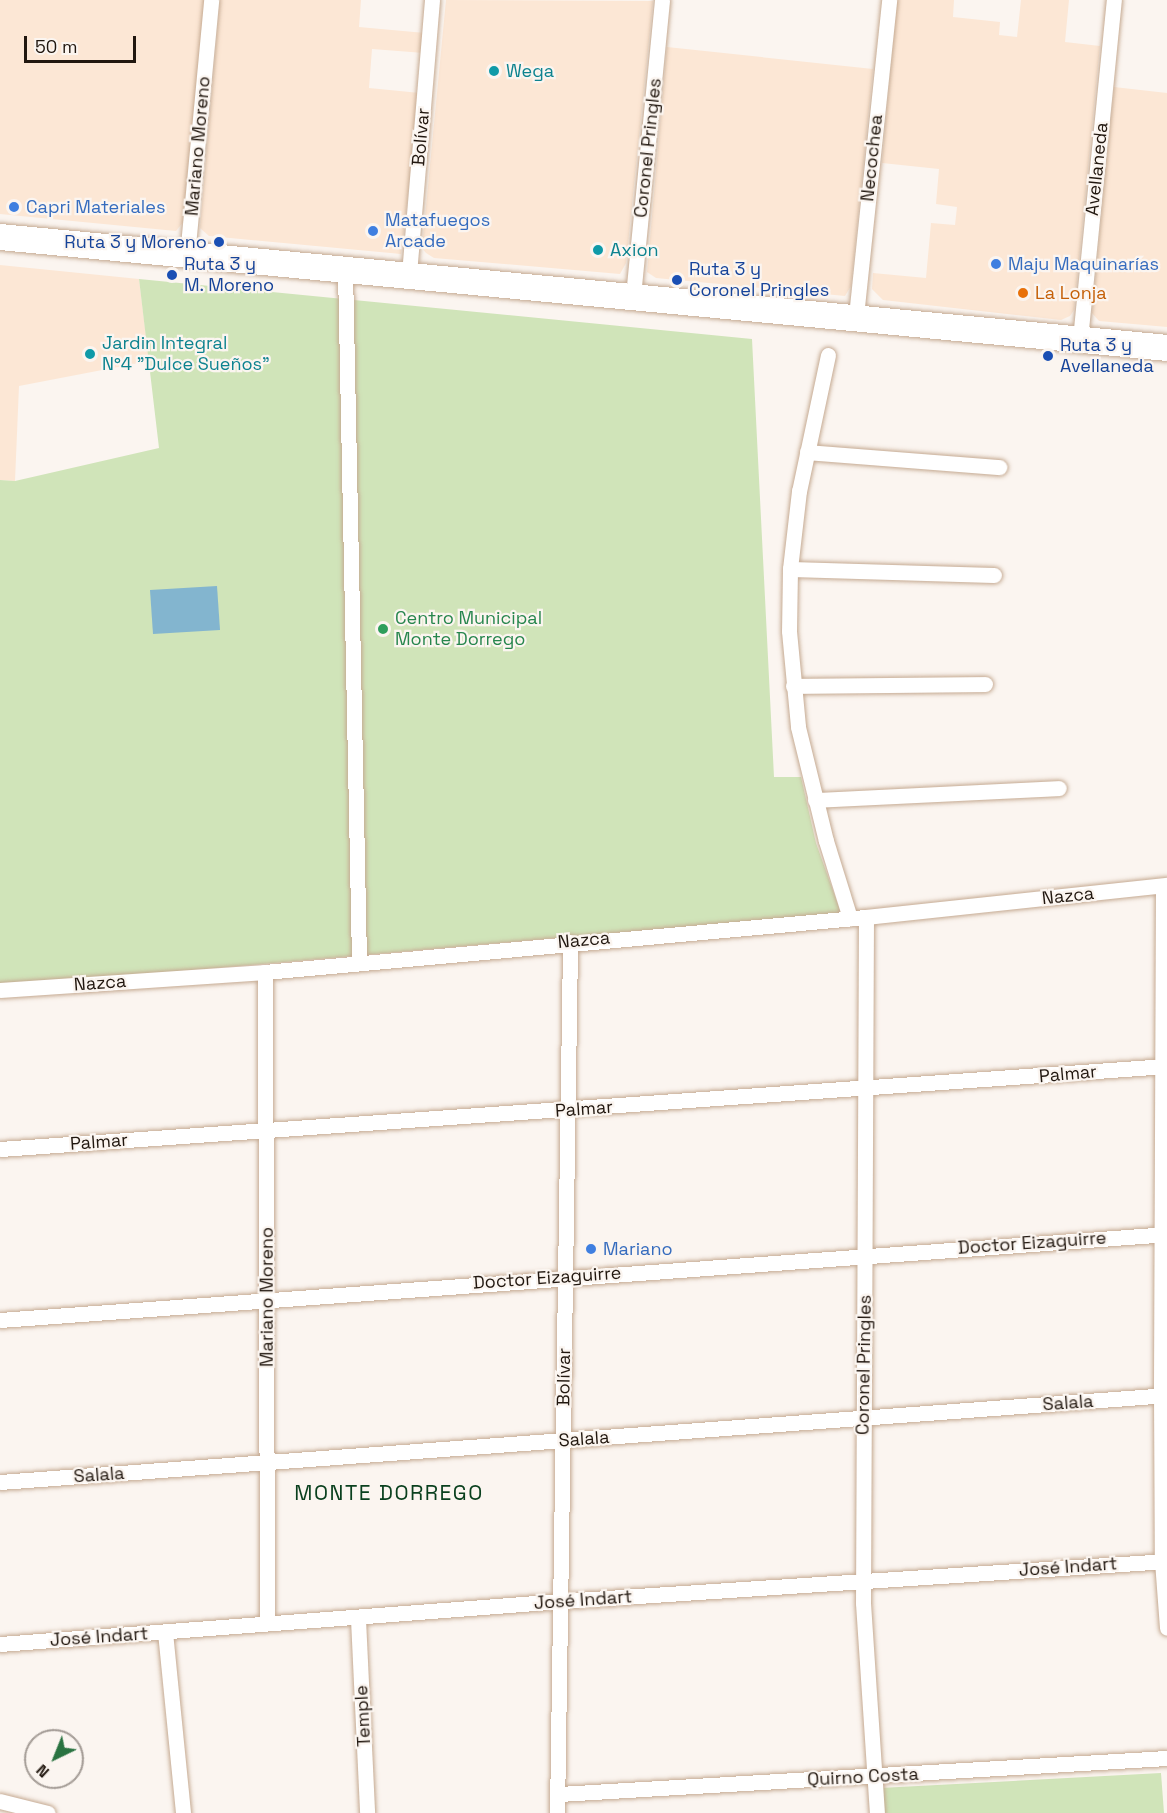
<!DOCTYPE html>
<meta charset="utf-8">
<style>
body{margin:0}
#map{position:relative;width:1167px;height:1813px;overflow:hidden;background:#fbf5f0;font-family:"Space Grotesk",sans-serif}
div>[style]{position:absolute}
.built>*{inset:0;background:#fce7d5}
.green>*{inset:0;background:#d0e4b9}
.water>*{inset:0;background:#83b5cf}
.roads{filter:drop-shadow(0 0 2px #c5aa92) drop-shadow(0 0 2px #c5aa92)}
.minor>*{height:15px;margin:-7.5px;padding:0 7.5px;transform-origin:7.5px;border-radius:7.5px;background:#fff}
.trunk>*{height:26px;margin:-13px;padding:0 13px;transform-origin:13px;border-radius:13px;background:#fff}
.dots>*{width:16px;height:16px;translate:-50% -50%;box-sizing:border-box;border:3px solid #fbf5f0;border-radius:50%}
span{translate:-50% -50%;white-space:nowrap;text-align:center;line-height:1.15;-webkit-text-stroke:4.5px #fbf5f0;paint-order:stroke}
.culture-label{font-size:18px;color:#0d838f}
.left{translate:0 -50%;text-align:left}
.street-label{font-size:18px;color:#21170f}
.shop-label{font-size:18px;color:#366cbe}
.transit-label{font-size:18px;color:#164399}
.right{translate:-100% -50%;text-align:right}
.food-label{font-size:18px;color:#c56008}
.leisure-label{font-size:18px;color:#27864d}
.quarter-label{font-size:21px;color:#0a401e;letter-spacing:1.5px}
.north{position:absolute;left:24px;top:1729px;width:60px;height:60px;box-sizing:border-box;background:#fbf5f0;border:2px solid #a49c96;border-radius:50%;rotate:223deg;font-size:16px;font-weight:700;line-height:24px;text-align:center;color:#21170f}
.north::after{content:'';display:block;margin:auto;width:21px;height:27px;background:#2a7341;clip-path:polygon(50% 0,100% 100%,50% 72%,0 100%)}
.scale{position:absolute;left:24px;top:36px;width:112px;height:27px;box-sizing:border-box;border:3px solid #21170f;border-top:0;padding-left:8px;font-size:18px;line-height:21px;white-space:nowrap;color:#21170f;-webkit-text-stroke:4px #fbf5f0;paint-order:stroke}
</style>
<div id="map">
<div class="built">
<div style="clip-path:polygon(0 0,205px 0,184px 221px,176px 231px,0 214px)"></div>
<div style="clip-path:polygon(220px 0,361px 0,359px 27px,425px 33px,424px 53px,372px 49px,369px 88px,420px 93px,401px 254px,209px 236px,200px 228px)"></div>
<div style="clip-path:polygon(446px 0,653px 1px,626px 263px,620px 274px,434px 258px,426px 253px,422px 248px)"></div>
<div style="clip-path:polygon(897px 0,954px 0,953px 17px,1000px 22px,999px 35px,1017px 37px,1021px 0,1069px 0,1065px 42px,1100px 46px,1074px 310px,1070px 316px,1061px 320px,883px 300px,872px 289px,873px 273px,926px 278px,931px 223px,955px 225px,957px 207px,936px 204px,939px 169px,882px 163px)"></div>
<div style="clip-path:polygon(667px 47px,873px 69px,851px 286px,845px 296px,656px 278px,647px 272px)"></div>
<div style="clip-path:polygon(1114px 87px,1167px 93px,1167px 327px,1099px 321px,1092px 313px)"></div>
<div style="clip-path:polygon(0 265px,139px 279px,149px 361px,19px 386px,15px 481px,0 480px)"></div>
</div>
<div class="green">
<div style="clip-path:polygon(139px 279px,752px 339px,774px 777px,801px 777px,816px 843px,841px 913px,0 987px,0 480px,15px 481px,159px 448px)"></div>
<div style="clip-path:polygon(1161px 1773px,1164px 1813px,882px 1813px,880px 1788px)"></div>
</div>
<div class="water">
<div style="clip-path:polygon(217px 586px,220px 630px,153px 634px,150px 590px)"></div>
</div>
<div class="roads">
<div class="minor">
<div style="left:187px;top:256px;width:257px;rotate:-84.6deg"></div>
<div style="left:345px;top:269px;width:693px;rotate:88.84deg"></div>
<div style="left:409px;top:274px;width:275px;rotate:-85.2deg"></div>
<div style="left:633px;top:296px;width:297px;rotate:-84.4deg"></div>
<div style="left:856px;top:316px;width:318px;rotate:-84deg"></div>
<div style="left:1080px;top:339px;width:341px;rotate:-84.3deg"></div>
<div style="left:828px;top:355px;width:139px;rotate:102deg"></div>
<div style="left:799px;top:491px;width:79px;rotate:96.6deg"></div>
<div style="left:790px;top:569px;width:62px;rotate:90.9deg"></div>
<div style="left:789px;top:631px;width:96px;rotate:84.6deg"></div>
<div style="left:798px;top:727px;width:117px;rotate:76.2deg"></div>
<div style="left:826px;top:841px;width:81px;rotate:72.7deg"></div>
<div style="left:807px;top:452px;width:193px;rotate:4.5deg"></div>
<div style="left:790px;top:569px;width:204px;rotate:1.7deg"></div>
<div style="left:793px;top:686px;width:192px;rotate:-0.6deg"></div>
<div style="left:815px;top:800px;width:244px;rotate:-2.8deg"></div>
<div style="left:1163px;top:886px;width:509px;rotate:90.23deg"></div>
<div style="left:1161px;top:1395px;width:166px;rotate:89.7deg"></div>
<div style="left:1162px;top:1561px;width:67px;rotate:85.7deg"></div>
<div style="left:866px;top:917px;width:686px;rotate:90.25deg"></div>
<div style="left:863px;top:1603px;width:210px;rotate:86.2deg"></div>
<div style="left:265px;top:972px;width:651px;rotate:89.82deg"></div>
<div style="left:0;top:990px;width:266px;rotate:-3.9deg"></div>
<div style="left:265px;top:972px;width:604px;rotate:-5.23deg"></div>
<div style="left:866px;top:917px;width:303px;rotate:-6.1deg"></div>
<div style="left:0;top:1149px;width:1170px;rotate:-4.07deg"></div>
<div style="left:0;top:1320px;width:1170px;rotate:-4.21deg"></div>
<div style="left:0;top:1482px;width:1170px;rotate:-4.26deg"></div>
<div style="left:358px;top:1619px;width:194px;rotate:87.3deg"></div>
<div style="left:165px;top:1632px;width:182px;rotate:84.3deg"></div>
<div style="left:0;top:1644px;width:564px;rotate:-4.38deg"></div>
<div style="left:562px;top:1601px;width:606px;rotate:-3.78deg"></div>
<div style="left:559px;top:1794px;width:609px;rotate:-3.39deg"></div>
<div style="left:0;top:1801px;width:49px;rotate:14deg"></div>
<div style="left:557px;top:1813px;width:871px;rotate:-89.14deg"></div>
</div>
<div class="trunk">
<div style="left:0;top:237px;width:1172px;rotate:5.43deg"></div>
</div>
</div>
<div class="dots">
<div style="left:494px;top:71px;background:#0f9aa8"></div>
<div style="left:14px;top:207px;background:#3f7fe0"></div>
<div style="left:373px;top:231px;background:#3f7fe0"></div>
<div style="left:219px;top:242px;background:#1a4fb4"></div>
<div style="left:598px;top:250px;background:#0f9aa8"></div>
<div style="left:996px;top:264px;background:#3f7fe0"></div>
<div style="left:172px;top:275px;background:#1a4fb4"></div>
<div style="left:677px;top:280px;background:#1a4fb4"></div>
<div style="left:1023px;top:293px;background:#e8710a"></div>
<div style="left:90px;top:354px;background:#0f9aa8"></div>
<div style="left:1048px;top:356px;background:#1a4fb4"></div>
<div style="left:383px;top:629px;background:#2e9e5b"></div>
<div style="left:591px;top:1249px;background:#3f7fe0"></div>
</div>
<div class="culture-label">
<span class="left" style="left:506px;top:71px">Wega</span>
<span class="left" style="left:610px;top:250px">Axion</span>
<span class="left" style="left:102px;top:354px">Jardin Integral<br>N°4 "Dulce Sueños"</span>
</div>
<div class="street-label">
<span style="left:421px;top:137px;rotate:-85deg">Bolívar</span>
<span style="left:198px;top:146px;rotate:-85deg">Mariano Moreno</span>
<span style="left:648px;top:148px;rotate:-84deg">Coronel Pringles</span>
<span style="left:872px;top:158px;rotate:-84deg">Necochea</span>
<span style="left:1097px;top:169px;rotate:-84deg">Avellaneda</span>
<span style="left:1068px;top:896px;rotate:-6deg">Nazca</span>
<span style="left:584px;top:940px;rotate:-5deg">Nazca</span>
<span style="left:100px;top:983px;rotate:-4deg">Nazca</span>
<span style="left:1068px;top:1074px;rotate:-5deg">Palmar</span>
<span style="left:584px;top:1109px;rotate:-4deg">Palmar</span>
<span style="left:99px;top:1142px;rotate:-4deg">Palmar</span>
<span style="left:1032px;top:1243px;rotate:-4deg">Doctor Eizaguirre</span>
<span style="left:547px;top:1278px;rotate:-4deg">Doctor Eizaguirre</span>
<span style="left:267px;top:1297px;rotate:-90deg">Mariano Moreno</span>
<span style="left:864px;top:1365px;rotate:-89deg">Coronel Pringles</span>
<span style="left:564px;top:1377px;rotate:-89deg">Bolívar</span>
<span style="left:1068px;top:1403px;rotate:-4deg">Salala</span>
<span style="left:584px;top:1439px;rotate:-4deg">Salala</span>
<span style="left:99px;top:1475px;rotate:-4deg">Salala</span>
<span style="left:1068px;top:1567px;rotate:-4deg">José Indart</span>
<span style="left:583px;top:1600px;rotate:-4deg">José Indart</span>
<span style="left:99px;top:1637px;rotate:-4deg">José Indart</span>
<span style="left:363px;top:1716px;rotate:-93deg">Temple</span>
<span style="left:863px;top:1777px;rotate:-3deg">Quirno Costa</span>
</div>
<div class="shop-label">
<span class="left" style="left:26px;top:207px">Capri Materiales</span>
<span class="left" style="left:385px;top:231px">Matafuegos<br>Arcade</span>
<span class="left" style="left:1008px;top:264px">Maju Maquinarías</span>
<span class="left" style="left:603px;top:1249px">Mariano</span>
</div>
<div class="transit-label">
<span class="right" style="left:207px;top:242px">Ruta 3 y Moreno</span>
<span class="left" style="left:184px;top:275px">Ruta 3 y<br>M. Moreno</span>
<span class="left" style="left:689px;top:280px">Ruta 3 y<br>Coronel Pringles</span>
<span class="left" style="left:1060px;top:356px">Ruta 3 y<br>Avellaneda</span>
</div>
<div class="food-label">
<span class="left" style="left:1035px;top:293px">La Lonja</span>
</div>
<div class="leisure-label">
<span class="left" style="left:395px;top:629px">Centro Municipal<br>Monte Dorrego</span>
</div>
<div class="quarter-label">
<span style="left:389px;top:1493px">MONTE DORREGO</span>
</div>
<div class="north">N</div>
<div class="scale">50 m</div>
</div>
